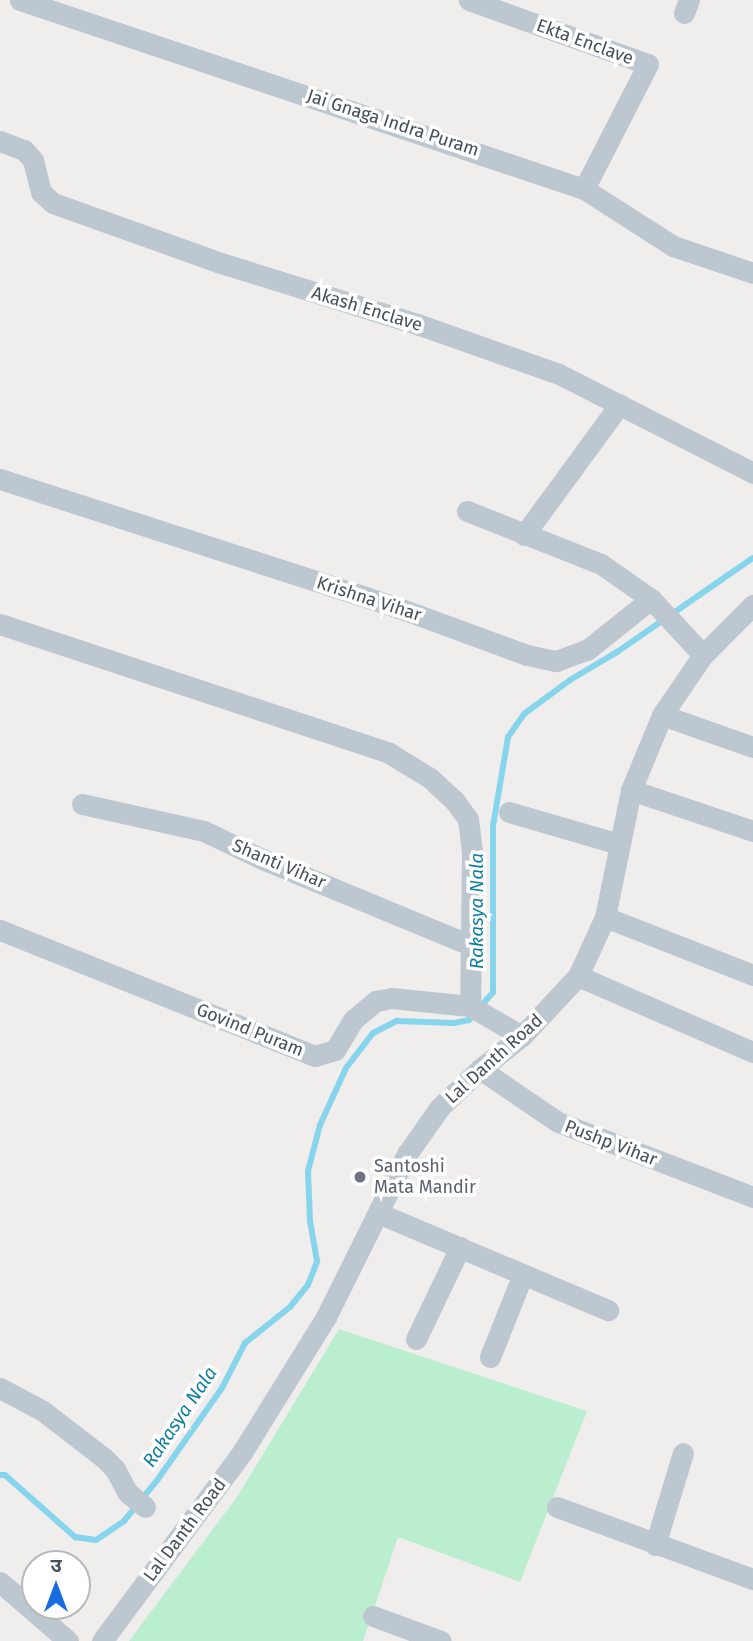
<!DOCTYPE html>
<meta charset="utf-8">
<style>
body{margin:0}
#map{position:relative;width:753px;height:1641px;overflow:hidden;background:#f0eded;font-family:"Fira Sans","Noto Sans Devanagari",sans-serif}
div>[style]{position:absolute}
.green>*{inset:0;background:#bbeecf}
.stream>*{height:6px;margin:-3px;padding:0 3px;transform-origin:3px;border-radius:3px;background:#87d5ec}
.minor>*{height:21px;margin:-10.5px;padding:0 10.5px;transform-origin:10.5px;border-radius:10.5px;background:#bdc7d0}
.dots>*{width:19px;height:19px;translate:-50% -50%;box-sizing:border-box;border:4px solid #fff;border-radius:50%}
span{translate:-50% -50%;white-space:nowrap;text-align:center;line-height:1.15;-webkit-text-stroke:7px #fff;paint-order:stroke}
.street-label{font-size:18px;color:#45505b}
.worship-label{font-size:18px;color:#5b616d}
.left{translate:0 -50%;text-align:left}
.water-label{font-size:19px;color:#0c7ea0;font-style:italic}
.north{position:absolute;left:21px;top:1550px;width:70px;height:70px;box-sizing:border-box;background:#fff;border:2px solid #b5b9bd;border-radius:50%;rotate:0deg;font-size:19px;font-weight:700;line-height:28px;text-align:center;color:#45505b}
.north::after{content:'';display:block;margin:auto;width:24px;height:32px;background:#186cdf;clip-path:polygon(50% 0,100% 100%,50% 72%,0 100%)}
</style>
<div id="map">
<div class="green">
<div style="clip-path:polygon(339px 1329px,587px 1411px,520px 1582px,398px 1537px,363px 1641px,129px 1641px,237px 1497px)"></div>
</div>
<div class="stream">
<div style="left:0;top:1475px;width:5px"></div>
<div style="left:5px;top:1475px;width:94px;rotate:41.5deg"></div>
<div style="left:75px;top:1537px;width:21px;rotate:8deg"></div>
<div style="left:96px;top:1540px;width:34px;rotate:-34deg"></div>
<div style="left:124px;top:1521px;width:54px;rotate:-51deg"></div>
<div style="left:158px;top:1479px;width:111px;rotate:-54.9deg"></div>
<div style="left:222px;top:1388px;width:51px;rotate:-62.9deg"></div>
<div style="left:245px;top:1343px;width:58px;rotate:-38.7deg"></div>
<div style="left:290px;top:1307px;width:28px;rotate:-51deg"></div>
<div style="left:308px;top:1285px;width:26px;rotate:-69deg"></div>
<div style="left:317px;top:1261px;width:41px;rotate:-99.9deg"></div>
<div style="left:310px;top:1221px;width:50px;rotate:-92.3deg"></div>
<div style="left:308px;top:1171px;width:48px;rotate:-75.4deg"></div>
<div style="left:320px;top:1125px;width:63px;rotate:-65.5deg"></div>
<div style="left:346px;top:1068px;width:44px;rotate:-52.4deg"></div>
<div style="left:373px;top:1033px;width:27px;rotate:-27deg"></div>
<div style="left:397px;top:1021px;width:57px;rotate:2deg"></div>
<div style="left:454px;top:1023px;width:15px;rotate:-11deg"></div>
<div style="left:469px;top:1020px;width:37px;rotate:-49deg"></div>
<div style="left:493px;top:992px;width:166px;rotate:-90deg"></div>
<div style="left:493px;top:826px;width:90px;rotate:-80.4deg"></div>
<div style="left:508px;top:737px;width:28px;rotate:-55deg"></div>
<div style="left:524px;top:714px;width:57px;rotate:-36.5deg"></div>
<div style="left:570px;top:680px;width:55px;rotate:-30.8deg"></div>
<div style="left:617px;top:652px;width:165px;rotate:-34.7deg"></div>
</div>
<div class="minor">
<div style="left:20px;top:0;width:595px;rotate:18.53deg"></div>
<div style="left:584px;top:189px;width:106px;rotate:32.6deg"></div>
<div style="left:673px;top:246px;width:84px;rotate:18.6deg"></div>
<div style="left:469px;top:0;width:190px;rotate:19.7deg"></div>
<div style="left:648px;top:64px;width:140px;rotate:117.1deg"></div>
<div style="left:684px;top:13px;width:14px;rotate:-69deg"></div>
<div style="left:0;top:141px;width:26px;rotate:21deg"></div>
<div style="left:24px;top:150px;width:13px;rotate:48deg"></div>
<div style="left:33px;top:160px;width:33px;rotate:76deg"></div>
<div style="left:41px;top:192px;width:16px;rotate:43deg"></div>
<div style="left:53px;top:203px;width:178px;rotate:19.7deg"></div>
<div style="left:221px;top:263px;width:208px;rotate:17.3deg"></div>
<div style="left:420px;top:325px;width:147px;rotate:19.4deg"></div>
<div style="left:559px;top:374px;width:218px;rotate:27deg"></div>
<div style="left:0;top:479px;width:419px;rotate:17.9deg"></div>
<div style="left:399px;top:608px;width:136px;rotate:20.2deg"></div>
<div style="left:527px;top:655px;width:30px;rotate:12deg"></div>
<div style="left:556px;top:661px;width:33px;rotate:-20deg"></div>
<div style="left:587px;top:650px;width:82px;rotate:-38.6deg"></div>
<div style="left:651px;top:599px;width:76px;rotate:47.1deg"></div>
<div style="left:467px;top:511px;width:144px;rotate:21.6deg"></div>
<div style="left:601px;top:564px;width:61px;rotate:35deg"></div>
<div style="left:524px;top:535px;width:162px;rotate:-53.8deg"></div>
<div style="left:0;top:624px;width:410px;rotate:18.3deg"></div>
<div style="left:389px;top:753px;width:48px;rotate:31.4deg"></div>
<div style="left:430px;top:778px;width:33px;rotate:43deg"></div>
<div style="left:454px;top:800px;width:24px;rotate:54deg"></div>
<div style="left:468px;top:819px;width:34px;rotate:83deg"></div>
<div style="left:472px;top:853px;width:153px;rotate:90.7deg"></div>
<div style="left:662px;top:715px;width:96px;rotate:19.4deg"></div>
<div style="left:631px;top:790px;width:129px;rotate:18.6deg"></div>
<div style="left:82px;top:804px;width:125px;rotate:12.5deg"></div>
<div style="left:204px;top:831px;width:62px;rotate:25.7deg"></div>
<div style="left:260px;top:858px;width:227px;rotate:22.5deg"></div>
<div style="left:509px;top:812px;width:115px;rotate:16.2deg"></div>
<div style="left:605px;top:917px;width:159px;rotate:21.4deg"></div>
<div style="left:0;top:930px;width:339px;rotate:21.8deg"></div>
<div style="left:315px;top:1056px;width:21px;rotate:-17deg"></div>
<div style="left:335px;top:1050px;width:35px;rotate:-59deg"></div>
<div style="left:353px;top:1020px;width:30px;rotate:-40deg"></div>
<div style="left:376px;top:1001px;width:16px;rotate:-11deg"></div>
<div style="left:392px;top:998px;width:78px;rotate:5.9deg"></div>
<div style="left:470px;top:1006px;width:60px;rotate:30deg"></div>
<div style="left:578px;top:976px;width:191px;rotate:23.5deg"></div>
<div style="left:480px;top:1069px;width:94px;rotate:34.2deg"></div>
<div style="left:558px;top:1122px;width:209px;rotate:21deg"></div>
<div style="left:378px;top:1213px;width:250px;rotate:22.9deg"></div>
<div style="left:416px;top:1339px;width:102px;rotate:-64.4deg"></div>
<div style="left:490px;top:1357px;width:89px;rotate:-68.3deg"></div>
<div style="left:0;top:1388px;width:49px;rotate:28.1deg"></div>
<div style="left:43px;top:1411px;width:77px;rotate:37.6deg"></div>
<div style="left:104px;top:1458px;width:16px;rotate:45deg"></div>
<div style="left:115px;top:1469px;width:27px;rotate:62deg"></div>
<div style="left:128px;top:1493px;width:22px;rotate:39deg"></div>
<div style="left:557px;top:1507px;width:209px;rotate:20.2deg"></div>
<div style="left:655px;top:1545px;width:96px;rotate:-73.1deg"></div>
<div style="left:0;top:1582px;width:90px;rotate:40.9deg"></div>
<div style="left:373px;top:1616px;width:72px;rotate:20.2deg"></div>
<div style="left:102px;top:1641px;width:233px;rotate:-53.4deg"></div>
<div style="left:241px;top:1454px;width:161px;rotate:-58.2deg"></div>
<div style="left:326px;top:1317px;width:182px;rotate:-63.6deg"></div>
<div style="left:407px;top:1154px;width:57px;rotate:-54.9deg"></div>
<div style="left:440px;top:1107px;width:55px;rotate:-43.5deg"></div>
<div style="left:480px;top:1069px;width:53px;rotate:-38.2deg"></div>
<div style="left:522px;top:1036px;width:82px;rotate:-47deg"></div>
<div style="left:578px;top:976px;width:65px;rotate:-65.4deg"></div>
<div style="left:605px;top:917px;width:130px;rotate:-78.4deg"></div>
<div style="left:631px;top:790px;width:81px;rotate:-67.5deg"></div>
<div style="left:662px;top:715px;width:73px;rotate:-55.7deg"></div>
<div style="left:703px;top:655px;width:71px;rotate:-45deg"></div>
</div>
<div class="dots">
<div style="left:360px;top:1177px;background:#6b7280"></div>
</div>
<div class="street-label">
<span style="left:585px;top:42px;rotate:20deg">Ekta Enclave</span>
<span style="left:393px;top:123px;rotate:18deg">Jai Gnaga Indra Puram</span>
<span style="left:367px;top:309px;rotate:17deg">Akash Enclave</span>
<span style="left:369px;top:599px;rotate:18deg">Krishna Vihar</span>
<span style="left:279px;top:864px;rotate:23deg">Shanti Vihar</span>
<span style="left:250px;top:1030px;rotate:22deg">Govind Puram</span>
<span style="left:494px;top:1059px;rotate:-42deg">Lal Danth Road</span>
<span style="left:611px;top:1143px;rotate:21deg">Pushp Vihar</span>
<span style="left:185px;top:1530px;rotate:-53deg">Lal Danth Road</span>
</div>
<div class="worship-label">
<span class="left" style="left:374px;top:1177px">Santoshi<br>Mata Mandir</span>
</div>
<div class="water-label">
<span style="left:477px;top:911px;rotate:-90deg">Rakasya Nala</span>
<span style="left:180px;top:1417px;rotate:-56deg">Rakasya Nala</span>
</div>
<div class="north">उ</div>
</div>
